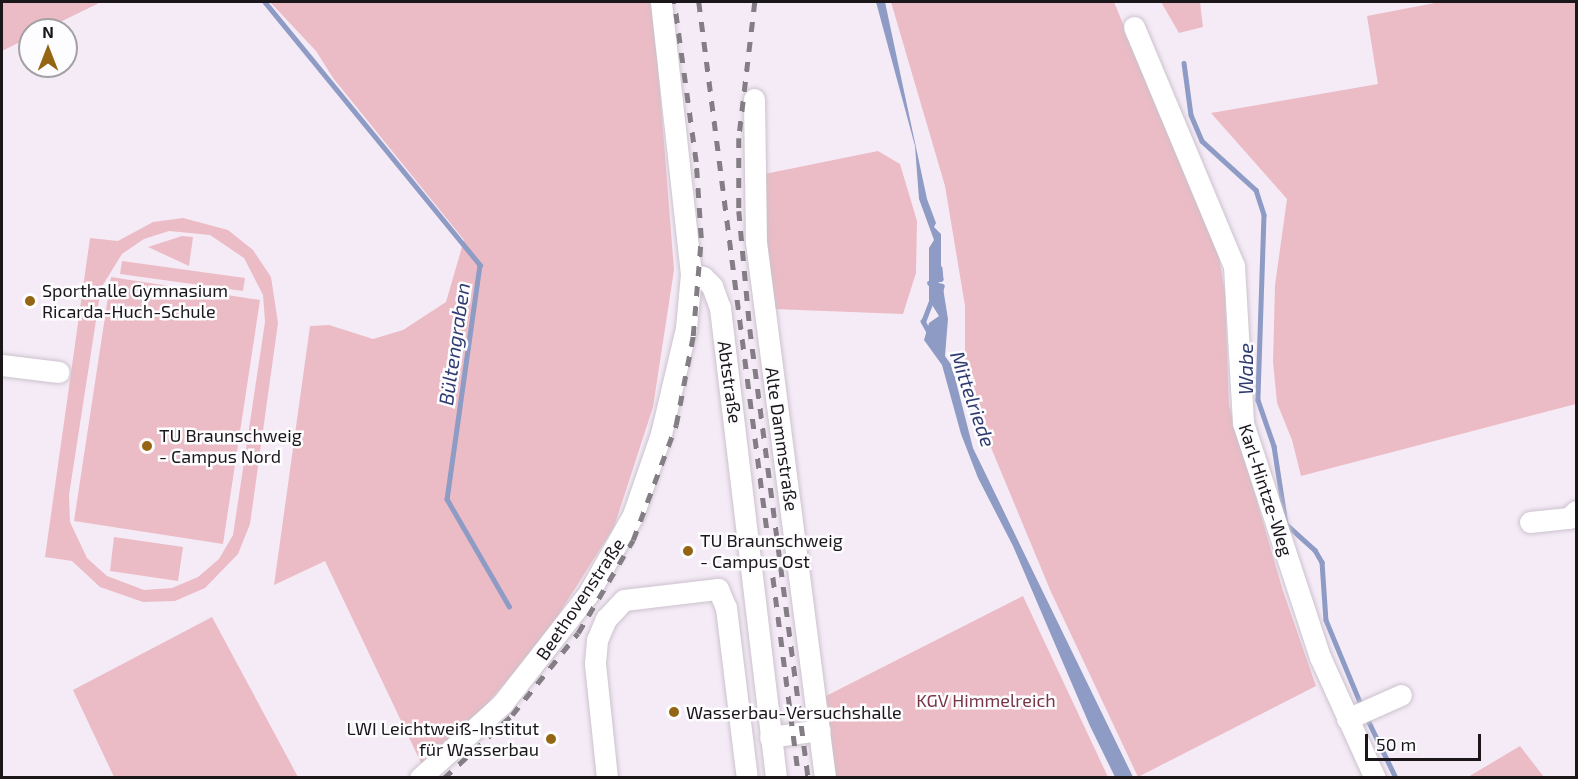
<!DOCTYPE html>
<meta charset="utf-8">
<style>
body{margin:0}
#map{position:relative;width:1578px;height:779px;overflow:hidden;background:#f5ebf7;font-family:"Exo 2",sans-serif}
div>[style]{position:absolute}
.green>*{inset:0;background:#ebbcc5}
.water>*{inset:0;background:#8e9bc5}
.stream>*{height:4.5px;margin:-2.25px;padding:0 2.25px;transform-origin:2.25px;border-radius:2.25px;background:#8e9bc5}
.roads{filter:drop-shadow(0 0 2px #cbc2cd) drop-shadow(0 0 2px #cbc2cd)}
.minor>*{height:21px;margin:-10.5px;padding:0 10.5px;transform-origin:10.5px;border-radius:10.5px;background:#fff}
.rail>*{height:4.5px;margin-top:-2.25px;transform-origin:0;background:repeating-linear-gradient(90deg,#847d85 0 10px,transparent 0 20px)}
.dots>*{width:16px;height:16px;translate:-50% -50%;box-sizing:border-box;border:3px solid #fdfcfe;border-radius:50%}
span{translate:-50% -50%;white-space:nowrap;text-align:center;line-height:1.15;-webkit-text-stroke:5px #fdfcfe;paint-order:stroke}
.poi-label{font-size:18px;color:#1a161a}
.left{translate:0 -50%;text-align:left}
.right{translate:-100% -50%;text-align:right}
.street-label{font-size:18px;color:#1a161a}
.park-label{font-size:18px;color:#773546}
.water-label{font-size:20px;color:#2f3a71;font-style:italic}
.frame{position:absolute;inset:0;border:3px solid #1a161a;pointer-events:none}
.north{position:absolute;left:18px;top:18px;width:60px;height:60px;box-sizing:border-box;background:#fdfcfe;border:2px solid #a2a0a3;border-radius:50%;rotate:0deg;font-size:16px;font-weight:700;line-height:24px;text-align:center;color:#1a161a}
.north::after{content:'';display:block;margin:auto;width:21px;height:27px;background:#946614;clip-path:polygon(50% 0,100% 100%,50% 72%,0 100%)}
.scale{position:absolute;left:1365px;top:734px;width:116px;height:27px;box-sizing:border-box;border:3px solid #1a161a;border-top:0;padding-left:8px;font-size:18px;line-height:21px;white-space:nowrap;color:#1a161a;-webkit-text-stroke:4px #fdfcfe;paint-order:stroke}
</style>
<div id="map">
<div class="green">
<div style="clip-path:polygon(2px 2px,101px 2px,44px 30px,30px 30px,30px 37px,2px 51px)"></div>
<div style="clip-path:polygon(270px 2px,653px 2px,674px 270px,653px 407px,614px 527px,545px 636px,481px 711px,423px 767px,325px 561px,274px 585px,310px 326px,329px 325px,373px 339px,403px 330px,446px 302px,464px 240px,333px 78px,316px 51px)"></div>
<div style="clip-path:polygon(891px 2px,1114px 2px,1219px 257px,1225px 293px,1229px 405px,1283px 591px,1316px 686px,1138px 777px,1051px 592px,965px 385px,965px 306px,945px 186px)"></div>
<div style="clip-path:polygon(1161px 2px,1200px 2px,1203px 27px,1179px 33px)"></div>
<div style="clip-path:polygon(1440px 2px,1576px 2px,1576px 404px,1301px 476px,1292px 440px,1277px 403px,1273px 362px,1275px 285px,1287px 199px,1211px 113px,1378px 84px,1367px 16px)"></div>
<div style="clip-path:polygon(878px 151px,900px 164px,917px 221px,916px 273px,903px 314px,773px 309px,760px 175px)"></div>
<div style="clip-path:polygon(evenodd,183px 218px,228px 230px,253px 250px,271px 277px,278px 323px,250px 524px,238px 554px,205px 588px,175px 601px,143px 602px,100px 587px,72px 561px,45px 557px,90px 238px,118px 241px,153px 222px,183px 218px,169px 231px,210px 235px,244px 258px,263px 295px,265px 322px,233px 535px,219px 559px,198px 577px,172px 588px,144px 590px,107px 576px,87px 558px,70px 522px,69px 495px,101px 288px,122px 254px,144px 239px,169px 231px)"></div>
<div style="clip-path:polygon(182px 236px,193px 237px,189px 266px,148px 247px)"></div>
<div style="clip-path:polygon(122px 261px,245px 278px,243px 291px,120px 274px)"></div>
<div style="clip-path:polygon(111px 277px,260px 300px,223px 544px,74px 521px)"></div>
<div style="clip-path:polygon(114px 537px,183px 547px,178px 581px,110px 571px)"></div>
<div style="clip-path:polygon(1023px 596px,1108px 777px,832px 777px,820px 699px)"></div>
<div style="clip-path:polygon(212px 617px,298px 777px,114px 777px,73px 690px)"></div>
<div style="clip-path:polygon(1520px 746px,1544px 777px,1468px 777px)"></div>
</div>
<div class="water">
<div style="clip-path:polygon(876px 2px,885px 2px,927px 199px,936px 223px,934px 227px,941px 234px,941px 279px,930px 283px,943px 288px,948px 319px,945px 356px,952px 366px,973px 448px,1133px 777px,1115px 777px,1090px 726px,1013px 546px,978px 478px,961px 434px,942px 365px,924px 340px,929px 323px,939px 316px,929px 300px,929px 248px,934px 240px,919px 199px,915px 146px)"></div>
</div>
<div class="stream">
<div style="left:265px;top:2px;width:340px;rotate:50.7deg"></div>
<div style="left:480px;top:265px;width:236px;rotate:98deg"></div>
<div style="left:447px;top:499px;width:124px;rotate:59.9deg"></div>
<div style="left:1184px;top:63px;width:52px;rotate:82.3deg"></div>
<div style="left:1191px;top:115px;width:28px;rotate:67deg"></div>
<div style="left:1202px;top:141px;width:73px;rotate:42.2deg"></div>
<div style="left:1256px;top:190px;width:26px;rotate:72deg"></div>
<div style="left:1264px;top:215px;width:185px;rotate:91.9deg"></div>
<div style="left:1258px;top:400px;width:49px;rotate:70.8deg"></div>
<div style="left:1274px;top:446px;width:79px;rotate:81.3deg"></div>
<div style="left:1286px;top:524px;width:39px;rotate:42deg"></div>
<div style="left:1315px;top:550px;width:14px;rotate:60deg"></div>
<div style="left:1322px;top:562px;width:58px;rotate:86.1deg"></div>
<div style="left:1326px;top:620px;width:94px;rotate:67.5deg"></div>
<div style="left:940px;top:268px;width:11px;rotate:85deg"></div>
<div style="left:941px;top:279px;width:12px;rotate:160deg"></div>
<div style="left:930px;top:283px;width:12px;rotate:14deg"></div>
<div style="left:942px;top:286px;width:9px;rotate:103deg"></div>
<div style="left:929px;top:333px;width:13px;rotate:-119deg"></div>
<div style="left:923px;top:322px;width:25px;rotate:-69deg"></div>
<div style="left:1367px;top:718px;width:67px;rotate:64.2deg"></div>
</div>
<div class="roads">
<div class="minor">
<div style="left:1134px;top:27px;width:259px;rotate:67.3deg"></div>
<div style="left:1234px;top:266px;width:157px;rotate:86.7deg"></div>
<div style="left:1243px;top:423px;width:246px;rotate:71.8deg"></div>
<div style="left:1320px;top:657px;width:133px;rotate:65.6deg"></div>
<div style="left:754px;top:99px;width:143px;rotate:89.2deg"></div>
<div style="left:756px;top:242px;width:540px;rotate:82.66deg"></div>
<div style="left:691px;top:274px;width:12px;rotate:14deg"></div>
<div style="left:703px;top:277px;width:13px;rotate:45deg"></div>
<div style="left:712px;top:286px;width:23px;rotate:70deg"></div>
<div style="left:720px;top:308px;width:473px;rotate:83.2deg"></div>
<div style="left:2px;top:365px;width:57px;rotate:7deg"></div>
<div style="left:1530px;top:522px;width:39px;rotate:-6deg"></div>
<div style="left:1569px;top:518px;width:10px;rotate:-45deg"></div>
<div style="left:1347px;top:719px;width:59px;rotate:-24deg"></div>
<div style="left:770px;top:737px;width:50px;rotate:-8deg"></div>
<div style="left:420px;top:778px;width:110px;rotate:-42.1deg"></div>
<div style="left:502px;top:704px;width:140px;rotate:-52deg"></div>
<div style="left:588px;top:594px;width:91px;rotate:-60.3deg"></div>
<div style="left:633px;top:515px;width:86px;rotate:-70.9deg"></div>
<div style="left:661px;top:434px;width:109px;rotate:-76.7deg"></div>
<div style="left:686px;top:328px;width:54px;rotate:-84.7deg"></div>
<div style="left:691px;top:274px;width:274px;rotate:-96.3deg"></div>
<div style="left:607px;top:778px;width:116px;rotate:-96deg"></div>
<div style="left:595px;top:663px;width:23px;rotate:-85deg"></div>
<div style="left:597px;top:640px;width:23px;rotate:-67deg"></div>
<div style="left:606px;top:619px;width:26px;rotate:-47deg"></div>
<div style="left:624px;top:600px;width:95px;rotate:-6.7deg"></div>
<div style="left:718px;top:589px;width:21px;rotate:67deg"></div>
<div style="left:726px;top:608px;width:171px;rotate:83deg"></div>
</div>
</div>
<div class="rail">
<div style="left:699px;top:2px;width:782px;rotate:82.66deg"></div>
<div style="left:755px;top:2px;width:137px;rotate:96.7deg"></div>
<div style="left:739px;top:138px;width:73px;rotate:90deg"></div>
<div style="left:739px;top:211px;width:119px;rotate:84.7deg"></div>
<div style="left:750px;top:329px;width:453px;rotate:82.6deg"></div>
<div style="left:444px;top:778px;width:93px;rotate:-42.8deg"></div>
<div style="left:512px;top:715px;width:105px;rotate:-51.2deg"></div>
<div style="left:578px;top:633px;width:108px;rotate:-59.4deg"></div>
<div style="left:633px;top:540px;width:123px;rotate:-69.5deg"></div>
<div style="left:676px;top:425px;width:91px;rotate:-79.2deg"></div>
<div style="left:693px;top:336px;width:98px;rotate:-85.3deg"></div>
<div style="left:701px;top:238px;width:76px;rotate:-93.8deg"></div>
<div style="left:696px;top:162px;width:162px;rotate:-97.8deg"></div>
</div>
<div class="dots">
<div style="left:30px;top:301px;background:#946614"></div>
<div style="left:147px;top:446px;background:#946614"></div>
<div style="left:688px;top:551px;background:#946614"></div>
<div style="left:674px;top:712px;background:#946614"></div>
<div style="left:551px;top:739px;background:#946614"></div>
</div>
<div class="poi-label">
<span class="left" style="left:42px;top:301px">Sporthalle Gymnasium<br>Ricarda-Huch-Schule</span>
<span class="left" style="left:159px;top:446px">TU Braunschweig<br>- Campus Nord</span>
<span class="left" style="left:700px;top:551px">TU Braunschweig<br>- Campus Ost</span>
<span class="left" style="left:686px;top:712px">Wasserbau-Versuchshalle</span>
<span class="right" style="left:539px;top:739px">LWI Leichtweiß-Institut<br>für Wasserbau</span>
</div>
<div class="street-label">
<span style="left:730px;top:382px;rotate:82deg">Abtstraße</span>
<span style="left:782px;top:439px;rotate:82deg">Alte Dammstraße</span>
<span style="left:1266px;top:490px;rotate:72deg">Karl-Hintze-Weg</span>
<span style="left:580px;top:599px;rotate:-56deg">Beethovenstraße</span>
</div>
<div class="park-label">
<span style="left:986px;top:700px">KGV Himmelreich</span>
</div>
<div class="water-label">
<span style="left:454px;top:344px;rotate:-82deg">Bültengraben</span>
<span style="left:1245px;top:369px;rotate:-90deg">Wabe</span>
<span style="left:973px;top:399px;rotate:71deg">Mittelriede</span>
</div>
<div class="frame"></div>
<div class="north">N</div>
<div class="scale">50 m</div>
</div>
